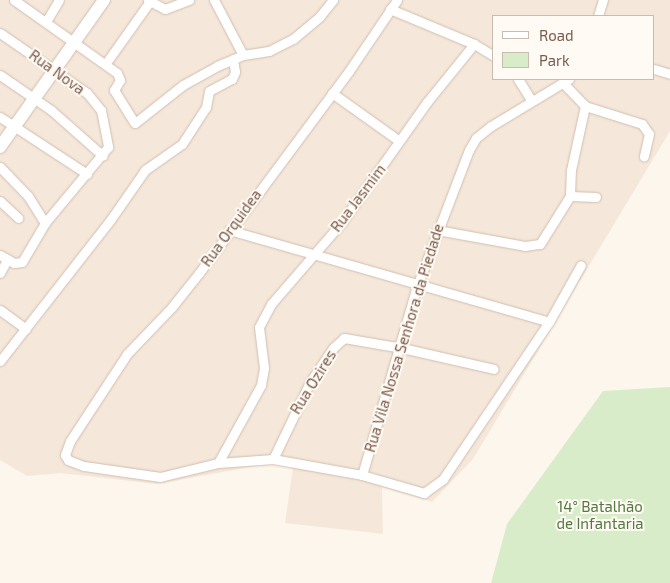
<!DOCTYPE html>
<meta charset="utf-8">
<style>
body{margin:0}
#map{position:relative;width:670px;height:583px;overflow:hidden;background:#fdf6ec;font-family:"Exo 2",sans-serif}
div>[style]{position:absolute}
.residential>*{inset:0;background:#f5e8da}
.green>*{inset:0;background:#d8ecc9}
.roads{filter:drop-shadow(0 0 1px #d1beb0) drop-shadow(0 0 1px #d1beb0)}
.street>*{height:9px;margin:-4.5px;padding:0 4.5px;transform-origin:4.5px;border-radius:4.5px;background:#fff}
.secondary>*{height:12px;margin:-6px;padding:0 6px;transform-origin:6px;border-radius:6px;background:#fff}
span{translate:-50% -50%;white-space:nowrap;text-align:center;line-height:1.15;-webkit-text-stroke:4px #fffaf3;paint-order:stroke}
.street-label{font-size:15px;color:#7a5c4d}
.park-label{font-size:15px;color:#537a41}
.legend{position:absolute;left:492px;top:15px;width:162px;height:65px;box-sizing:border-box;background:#fffaf3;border:1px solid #cabbb1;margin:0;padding:6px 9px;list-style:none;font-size:15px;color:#7a5c4d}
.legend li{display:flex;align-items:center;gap:10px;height:25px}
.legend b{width:25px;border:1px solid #cabbb1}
</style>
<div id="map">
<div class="residential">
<div style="clip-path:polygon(evenodd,0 0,670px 0,670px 131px,473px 459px,432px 502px,382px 487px,383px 534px,285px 523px,293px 467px,272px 463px,157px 484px,60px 473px,27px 476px,0 460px,0 0,494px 16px,654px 16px,654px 79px,494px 79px,494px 16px)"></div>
</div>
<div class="green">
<div style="clip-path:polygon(670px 387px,670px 583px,491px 583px,507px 524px,603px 391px)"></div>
</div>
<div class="roads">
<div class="street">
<div style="left:14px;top:0;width:126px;rotate:35.3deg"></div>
<div style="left:117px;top:73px;width:8px;rotate:67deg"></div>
<div style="left:120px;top:80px;width:12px;rotate:121deg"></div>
<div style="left:114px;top:90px;width:39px;rotate:58deg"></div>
<div style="left:135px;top:123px;width:61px;rotate:-38.4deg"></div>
<div style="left:183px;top:85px;width:39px;rotate:-29deg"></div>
<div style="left:217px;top:66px;width:28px;rotate:-23deg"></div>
<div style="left:243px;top:55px;width:26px;rotate:-9deg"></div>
<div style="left:269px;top:51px;width:27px;rotate:-27deg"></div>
<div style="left:293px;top:39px;width:35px;rotate:-40deg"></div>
<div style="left:320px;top:16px;width:21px;rotate:-51deg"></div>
<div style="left:148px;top:0;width:19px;rotate:28deg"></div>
<div style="left:165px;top:9px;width:26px;rotate:-21deg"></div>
<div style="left:214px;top:0;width:62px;rotate:62.2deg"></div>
<div style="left:397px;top:0;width:86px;rotate:124.1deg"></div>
<div style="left:349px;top:71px;width:252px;rotate:126.6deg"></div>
<div style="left:199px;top:273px;width:43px;rotate:128.5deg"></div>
<div style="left:172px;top:307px;width:65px;rotate:133.8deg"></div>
<div style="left:127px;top:354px;width:104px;rotate:123.2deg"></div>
<div style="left:70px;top:441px;width:15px;rotate:110deg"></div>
<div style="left:65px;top:455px;width:6px;rotate:59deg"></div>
<div style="left:68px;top:460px;width:17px;rotate:21deg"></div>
<div style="left:84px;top:466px;width:77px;rotate:8.2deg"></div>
<div style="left:160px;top:477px;width:60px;rotate:-13.6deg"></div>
<div style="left:218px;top:463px;width:55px;rotate:-4.2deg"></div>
<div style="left:273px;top:459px;width:90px;rotate:10.2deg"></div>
<div style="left:362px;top:475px;width:65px;rotate:16.2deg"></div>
<div style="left:424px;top:493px;width:24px;rotate:-36deg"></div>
<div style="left:443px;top:479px;width:189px;rotate:-56deg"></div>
<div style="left:549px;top:322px;width:65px;rotate:-60.7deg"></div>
<div style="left:390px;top:9px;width:91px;rotate:22.6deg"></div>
<div style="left:598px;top:16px;width:17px;rotate:-73deg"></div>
<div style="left:47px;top:20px;width:23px;rotate:-59deg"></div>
<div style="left:0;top:33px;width:106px;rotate:34.6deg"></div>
<div style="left:87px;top:93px;width:22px;rotate:51deg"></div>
<div style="left:101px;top:110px;width:38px;rotate:79deg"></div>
<div style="left:108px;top:147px;width:99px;rotate:129.7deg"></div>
<div style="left:45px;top:223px;width:45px;rotate:120.5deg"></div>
<div style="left:22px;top:262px;width:8px;rotate:173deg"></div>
<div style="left:14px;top:263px;width:16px;rotate:-150deg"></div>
<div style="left:106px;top:63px;width:76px;rotate:-54.6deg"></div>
<div style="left:654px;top:69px;width:17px;rotate:17deg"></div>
<div style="left:0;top:75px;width:62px;rotate:34.5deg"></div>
<div style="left:51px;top:110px;width:69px;rotate:41.5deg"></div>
<div style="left:518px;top:79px;width:26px;rotate:58deg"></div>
<div style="left:564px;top:84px;width:30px;rotate:46deg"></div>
<div style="left:585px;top:106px;width:60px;rotate:17.5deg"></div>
<div style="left:642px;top:124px;width:12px;rotate:55deg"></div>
<div style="left:649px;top:134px;width:23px;rotate:103deg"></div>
<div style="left:332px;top:93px;width:81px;rotate:35.5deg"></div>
<div style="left:0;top:117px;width:104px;rotate:33.2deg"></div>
<div style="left:0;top:167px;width:40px;rotate:46deg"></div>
<div style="left:28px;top:196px;width:32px;rotate:58deg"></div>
<div style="left:570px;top:196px;width:26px;rotate:2deg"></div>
<div style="left:0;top:201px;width:25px;rotate:43deg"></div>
<div style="left:229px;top:230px;width:333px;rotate:16deg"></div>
<div style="left:437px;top:230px;width:89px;rotate:10.3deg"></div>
<div style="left:525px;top:246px;width:15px;rotate:-8deg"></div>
<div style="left:540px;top:244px;width:57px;rotate:-58deg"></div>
<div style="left:570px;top:196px;width:26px;rotate:-88deg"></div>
<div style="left:571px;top:170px;width:66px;rotate:-77.7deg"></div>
<div style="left:0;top:273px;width:15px;rotate:-62deg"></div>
<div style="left:0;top:310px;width:32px;rotate:36deg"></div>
<div style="left:0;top:361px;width:180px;rotate:-52deg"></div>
<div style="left:111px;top:219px;width:60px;rotate:-55.2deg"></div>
<div style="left:145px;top:170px;width:45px;rotate:-35.1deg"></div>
<div style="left:182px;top:144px;width:44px;rotate:-57deg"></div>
<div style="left:206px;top:107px;width:16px;rotate:-79deg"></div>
<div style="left:209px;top:91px;width:26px;rotate:-28deg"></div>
<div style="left:232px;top:79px;width:8px;rotate:-67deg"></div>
<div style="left:235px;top:72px;width:13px;rotate:-99deg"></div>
<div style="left:273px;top:459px;width:85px;rotate:-64.3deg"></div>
<div style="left:310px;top:382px;width:41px;rotate:-55.9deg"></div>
<div style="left:333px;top:348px;width:15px;rotate:-42deg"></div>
<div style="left:344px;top:338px;width:59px;rotate:9.8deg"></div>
<div style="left:402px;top:348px;width:94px;rotate:12.9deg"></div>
<div style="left:218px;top:463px;width:89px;rotate:-61.1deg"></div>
<div style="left:261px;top:385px;width:17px;rotate:-80deg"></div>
<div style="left:264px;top:368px;width:41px;rotate:-97deg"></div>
<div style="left:259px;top:327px;width:27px;rotate:-62deg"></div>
<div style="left:272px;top:303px;width:107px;rotate:-49.2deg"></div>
<div style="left:342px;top:222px;width:147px;rotate:-54.7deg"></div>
<div style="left:427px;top:102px;width:75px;rotate:-51deg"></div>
<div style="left:474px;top:44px;width:23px;rotate:31deg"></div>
<div style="left:362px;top:475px;width:197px;rotate:-73.8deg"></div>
<div style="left:417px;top:286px;width:146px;rotate:-69.1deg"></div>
<div style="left:469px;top:150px;width:14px;rotate:-60deg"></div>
<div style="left:476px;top:138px;width:19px;rotate:-39deg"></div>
<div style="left:491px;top:126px;width:91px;rotate:-31.1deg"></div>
</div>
<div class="secondary">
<div style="left:0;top:147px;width:180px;rotate:-54.7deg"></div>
</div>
</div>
<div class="street-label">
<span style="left:57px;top:72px;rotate:36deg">Rua Nova</span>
<span style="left:358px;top:198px;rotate:-53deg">Rua Jasmim</span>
<span style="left:231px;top:228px;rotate:-54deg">Rua Orquidea</span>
<span style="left:404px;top:338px;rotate:-73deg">Rua Vila Nossa Senhora da Piedade</span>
<span style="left:313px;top:382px;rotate:-58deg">Rua Ozires</span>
</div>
<div class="park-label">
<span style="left:600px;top:515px">14° Batalhão<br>de Infantaria</span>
</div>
<ul class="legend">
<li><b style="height:6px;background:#fff"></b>Road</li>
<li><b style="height:14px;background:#d8ecc9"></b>Park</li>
</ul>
</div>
